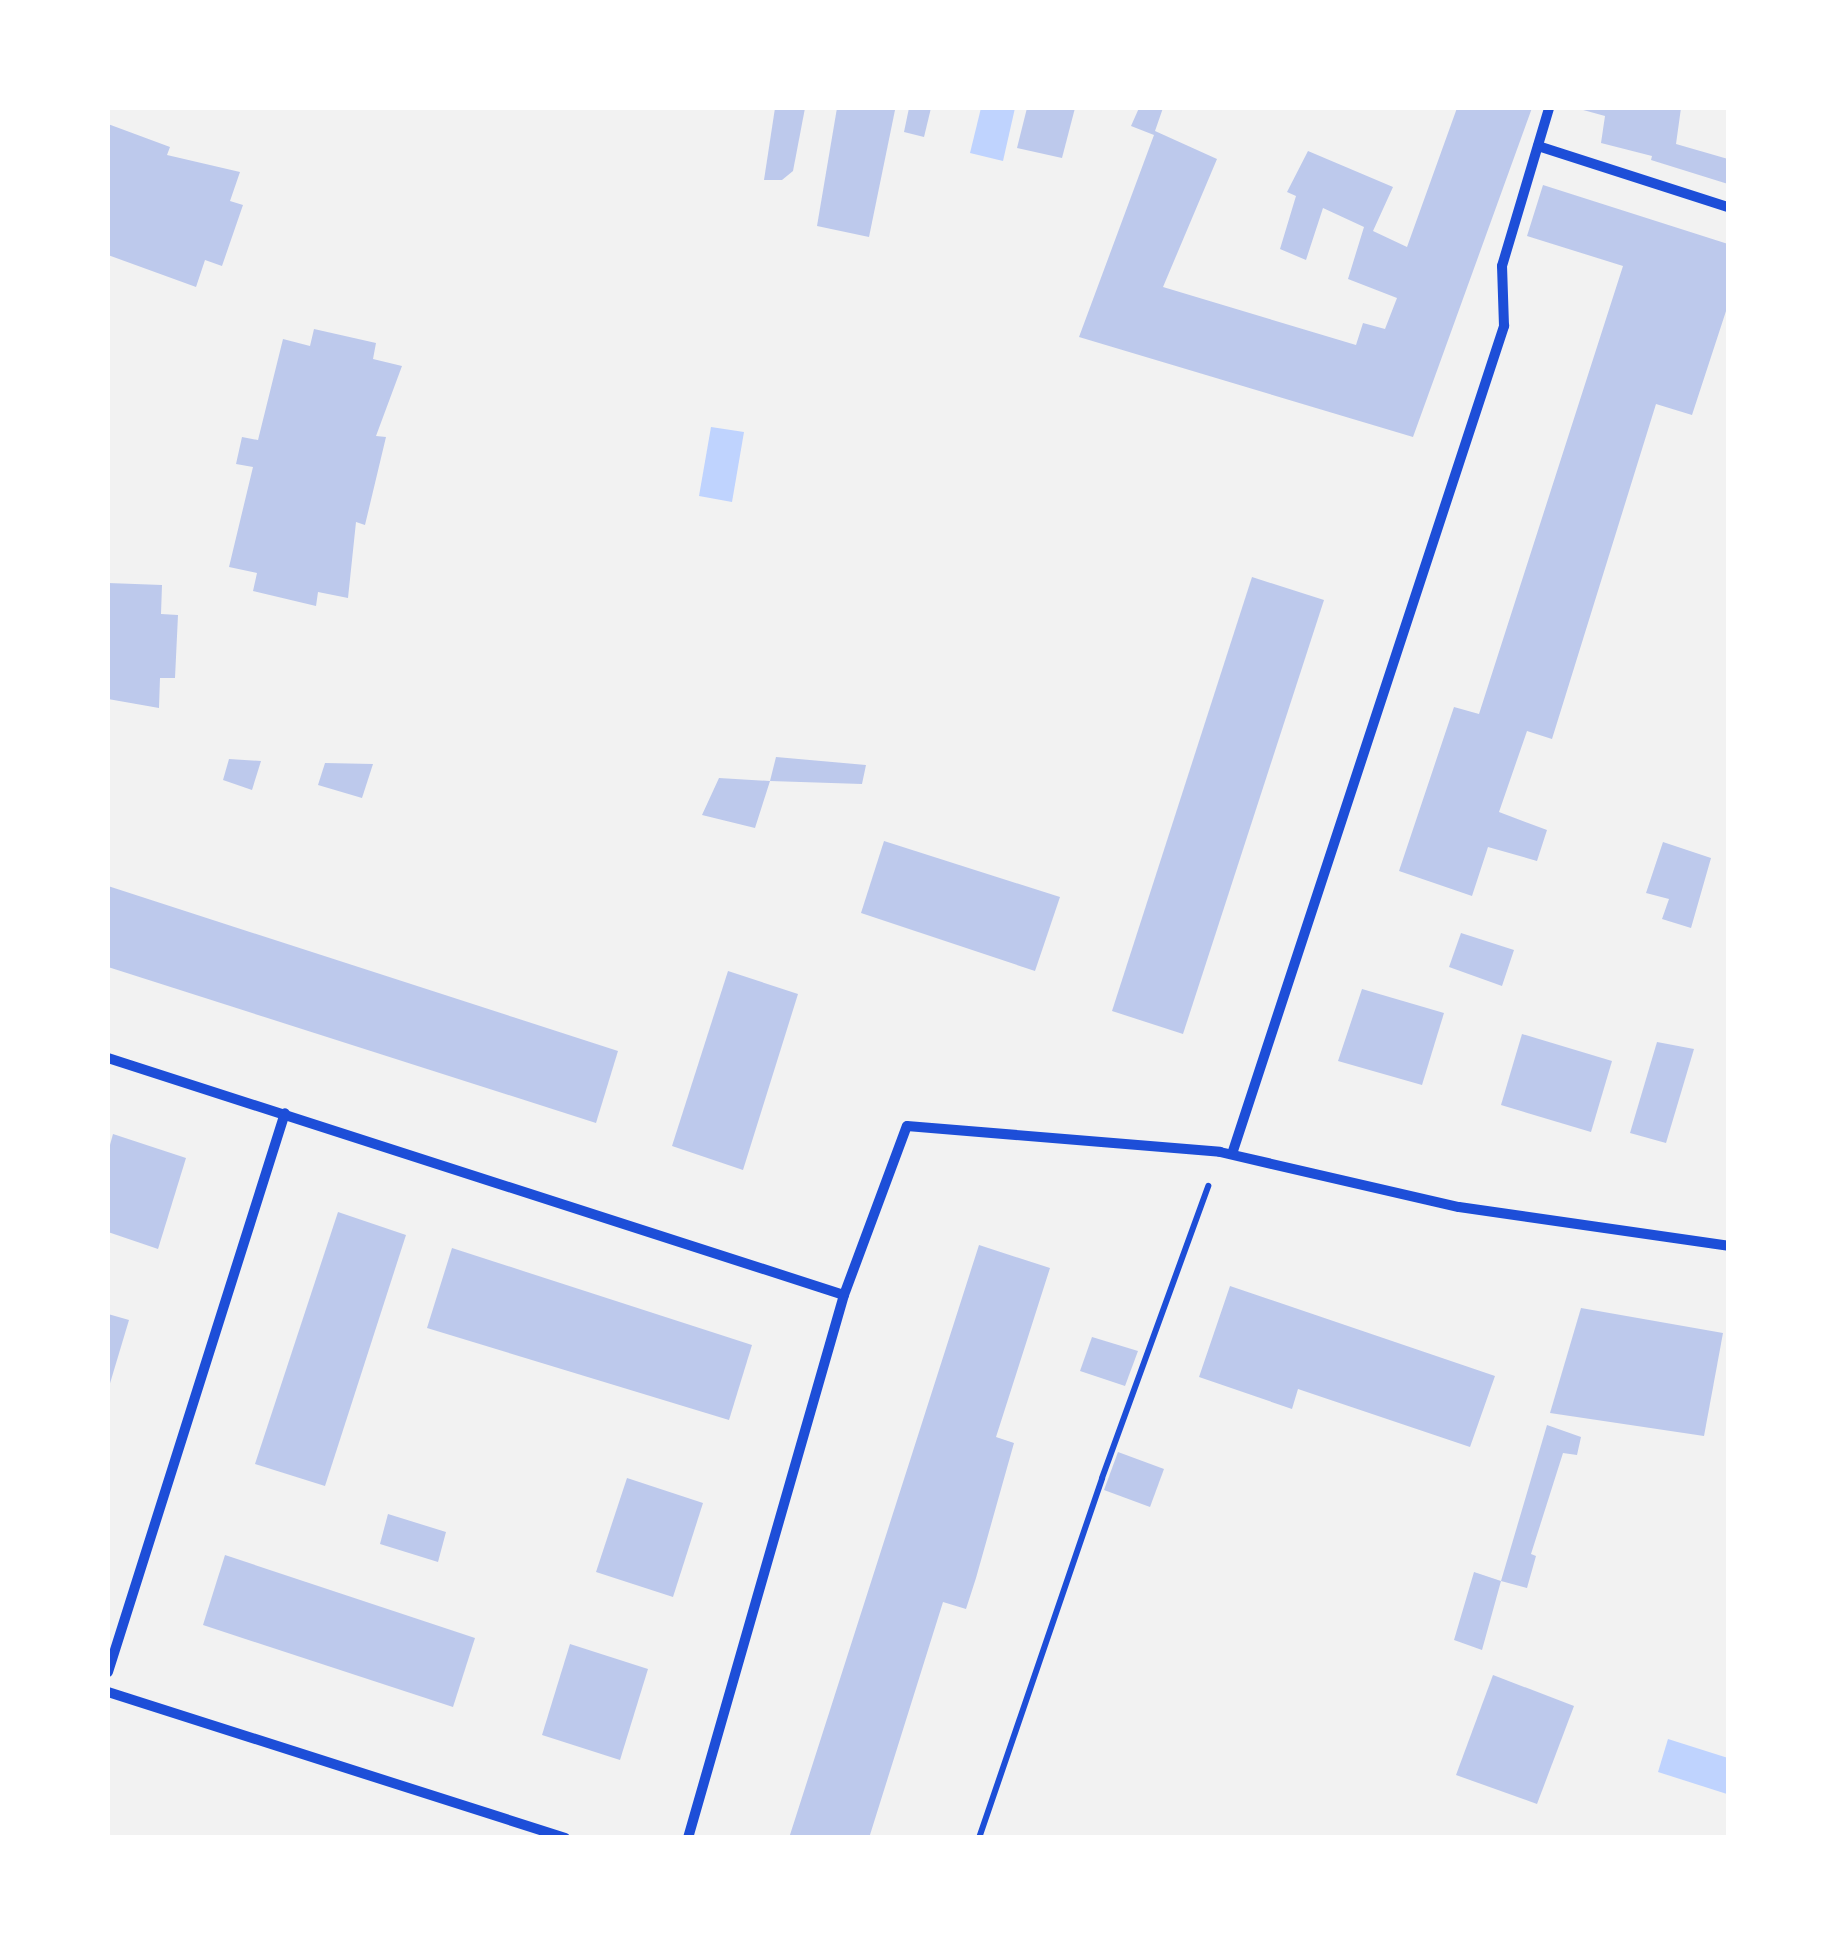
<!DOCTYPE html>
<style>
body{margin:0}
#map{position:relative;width:1836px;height:1945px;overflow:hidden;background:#f2f2f2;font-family:"Golos Text",sans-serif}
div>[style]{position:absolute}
.water>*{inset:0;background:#bfd3fe}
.building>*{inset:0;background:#bdc9ec}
.path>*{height:6px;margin:-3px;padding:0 3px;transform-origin:3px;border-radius:3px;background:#1d4ed8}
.minor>*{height:10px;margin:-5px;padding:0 5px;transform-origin:5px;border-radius:5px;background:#1d4ed8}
span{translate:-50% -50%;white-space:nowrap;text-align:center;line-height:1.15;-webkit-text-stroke:10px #fff;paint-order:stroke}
.frame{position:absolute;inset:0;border:110px solid #fff;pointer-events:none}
</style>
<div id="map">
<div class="water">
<div style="clip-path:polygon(981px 108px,1015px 108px,1003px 161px,970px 153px)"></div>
<div style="clip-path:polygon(711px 427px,744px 432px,732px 502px,699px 496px)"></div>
<div style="clip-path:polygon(1668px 1739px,1728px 1758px,1727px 1794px,1658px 1772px)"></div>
</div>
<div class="building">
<div style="clip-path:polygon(775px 108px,805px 108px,793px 171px,782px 180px,764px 180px)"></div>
<div style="clip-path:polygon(837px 108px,895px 110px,869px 237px,817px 226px)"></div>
<div style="clip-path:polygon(909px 108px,931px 108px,924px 137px,904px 132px)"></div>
<div style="clip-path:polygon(1027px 108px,1075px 108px,1062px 158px,1017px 148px)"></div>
<div style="clip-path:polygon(1139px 108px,1163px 108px,1155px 131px,1217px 159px,1163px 287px,1356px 345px,1363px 323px,1385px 329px,1397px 298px,1348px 279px,1364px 227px,1323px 208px,1306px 260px,1280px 249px,1296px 196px,1287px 192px,1308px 151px,1393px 187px,1373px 231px,1407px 247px,1457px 108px,1532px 108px,1413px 437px,1079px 337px,1154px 135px,1131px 126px)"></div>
<div style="clip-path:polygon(1576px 108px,1681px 108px,1676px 144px,1728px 159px,1728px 184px,1651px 160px,1652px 156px,1601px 143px,1605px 116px)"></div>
<div style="clip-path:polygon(108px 124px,170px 147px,167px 155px,240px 172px,230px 201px,243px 205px,222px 266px,205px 260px,196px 287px,108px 255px)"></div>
<div style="clip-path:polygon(1543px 185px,1728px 244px,1728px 305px,1692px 415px,1656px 404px,1552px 739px,1527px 731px,1499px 812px,1547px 830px,1537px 861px,1488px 847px,1472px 896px,1399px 871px,1454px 707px,1479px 714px,1623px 266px,1527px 236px)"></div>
<div style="clip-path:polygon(314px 329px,376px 343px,373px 359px,402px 366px,376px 436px,386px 437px,365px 525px,356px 522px,348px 598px,318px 592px,316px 606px,253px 591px,257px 573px,229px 567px,253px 467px,236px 464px,242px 437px,258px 440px,283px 339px,310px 346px)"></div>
<div style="clip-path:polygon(1252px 577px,1324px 600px,1183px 1034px,1112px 1011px)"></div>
<div style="clip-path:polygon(108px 583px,162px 585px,161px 614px,178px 615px,175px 678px,160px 678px,159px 708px,108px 699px)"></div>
<div style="clip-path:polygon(776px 757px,866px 765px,862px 784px,770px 781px,755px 828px,702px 815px,719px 778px,770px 781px)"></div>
<div style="clip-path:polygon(229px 759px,261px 761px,252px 790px,223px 780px)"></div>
<div style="clip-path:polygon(325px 763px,373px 764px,362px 798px,318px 785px)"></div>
<div style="clip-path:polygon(884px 841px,1060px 897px,1035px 971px,861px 913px)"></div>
<div style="clip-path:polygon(1663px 842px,1711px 858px,1691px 928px,1662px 919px,1669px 899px,1646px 893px)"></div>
<div style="clip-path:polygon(108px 886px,618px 1051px,596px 1123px,108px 967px)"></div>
<div style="clip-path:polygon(1461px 933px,1514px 950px,1502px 986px,1449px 967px)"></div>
<div style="clip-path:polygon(728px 971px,798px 994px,743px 1170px,672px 1146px)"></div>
<div style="clip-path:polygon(1362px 989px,1444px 1013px,1422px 1085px,1338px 1061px)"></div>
<div style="clip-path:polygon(1522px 1034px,1612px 1061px,1591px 1132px,1501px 1105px)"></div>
<div style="clip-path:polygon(1657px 1042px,1694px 1049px,1666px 1143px,1630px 1133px)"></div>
<div style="clip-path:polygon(113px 1134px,186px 1158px,158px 1249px,108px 1232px,108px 1152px)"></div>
<div style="clip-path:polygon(338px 1212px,406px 1235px,325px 1486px,255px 1464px)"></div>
<div style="clip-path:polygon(979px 1245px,1050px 1268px,996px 1437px,1014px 1443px,976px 1578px,966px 1609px,943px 1602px,869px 1838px,789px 1838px)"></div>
<div style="clip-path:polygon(452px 1248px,752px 1345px,729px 1420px,427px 1328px)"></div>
<div style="clip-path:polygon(1230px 1286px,1495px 1376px,1470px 1447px,1298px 1389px,1292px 1409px,1199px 1377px)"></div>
<div style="clip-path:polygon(1581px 1308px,1723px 1333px,1704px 1436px,1550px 1413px)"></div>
<div style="clip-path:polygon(108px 1314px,129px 1320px,108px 1390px)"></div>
<div style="clip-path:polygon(1092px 1337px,1138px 1351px,1125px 1386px,1080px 1371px)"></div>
<div style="clip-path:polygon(1547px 1425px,1581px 1437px,1577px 1455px,1563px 1453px,1531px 1554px,1536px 1556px,1527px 1588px,1501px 1581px,1482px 1650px,1454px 1640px,1474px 1572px,1501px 1581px)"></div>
<div style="clip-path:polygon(1118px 1452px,1164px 1469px,1150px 1507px,1104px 1490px)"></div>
<div style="clip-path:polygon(627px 1478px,703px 1503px,673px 1597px,596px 1572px)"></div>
<div style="clip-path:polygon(388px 1514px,446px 1532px,438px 1562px,380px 1544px)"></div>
<div style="clip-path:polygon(225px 1555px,475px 1638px,453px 1707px,203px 1625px)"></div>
<div style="clip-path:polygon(570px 1644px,648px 1669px,620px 1760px,542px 1735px)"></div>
<div style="clip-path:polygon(1493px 1675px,1574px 1706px,1537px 1804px,1456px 1775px)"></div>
</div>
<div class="path">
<div style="left:979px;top:1838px;width:380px;rotate:-71.1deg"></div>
<div style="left:1102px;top:1478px;width:311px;rotate:-70deg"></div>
</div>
<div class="minor">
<div style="left:1538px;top:146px;width:200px;rotate:17.8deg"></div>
<div style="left:108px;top:1058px;width:773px;rotate:17.85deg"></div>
<div style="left:1232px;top:1154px;width:872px;rotate:-71.81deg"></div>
<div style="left:1504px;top:326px;width:60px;rotate:-91.9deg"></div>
<div style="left:1502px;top:266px;width:165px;rotate:-73.4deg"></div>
<div style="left:108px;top:1672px;width:586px;rotate:-72.43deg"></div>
<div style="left:108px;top:1692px;width:480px;rotate:17.7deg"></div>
<div style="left:688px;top:1838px;width:565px;rotate:-73.97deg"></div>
<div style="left:844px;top:1295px;width:180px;rotate:-69.6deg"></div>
<div style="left:907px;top:1126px;width:314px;rotate:4.7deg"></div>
<div style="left:1220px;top:1152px;width:245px;rotate:13deg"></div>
<div style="left:1459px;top:1207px;width:272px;rotate:8.2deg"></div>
</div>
<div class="frame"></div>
</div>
